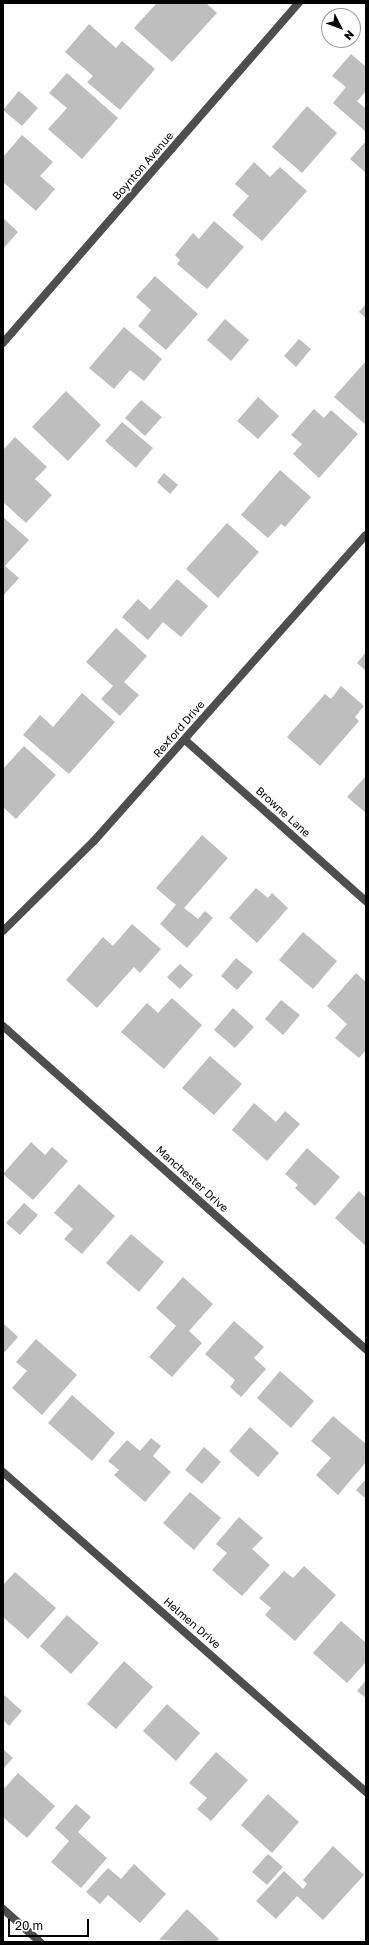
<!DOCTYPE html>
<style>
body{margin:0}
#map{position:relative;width:369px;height:1945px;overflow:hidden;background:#fff;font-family:"Golos Text",sans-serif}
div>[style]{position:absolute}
.building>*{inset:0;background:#bebebe}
.minor>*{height:8px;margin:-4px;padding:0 4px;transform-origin:4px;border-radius:4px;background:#4e4e4e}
.tertiary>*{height:8px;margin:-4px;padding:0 4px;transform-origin:4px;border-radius:4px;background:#4e4e4e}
span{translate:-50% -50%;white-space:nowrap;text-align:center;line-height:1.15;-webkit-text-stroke:3.5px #fff;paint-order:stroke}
.street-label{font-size:11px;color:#000}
.frame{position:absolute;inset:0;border:4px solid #000;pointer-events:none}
.north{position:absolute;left:321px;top:8px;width:40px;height:40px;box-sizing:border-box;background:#fff;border:1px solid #999;border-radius:50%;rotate:132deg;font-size:11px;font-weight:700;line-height:16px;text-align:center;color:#000}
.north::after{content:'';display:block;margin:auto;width:14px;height:18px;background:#000;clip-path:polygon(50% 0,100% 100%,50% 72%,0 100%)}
.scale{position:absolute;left:8px;top:1919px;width:81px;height:18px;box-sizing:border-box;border:2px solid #000;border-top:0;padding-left:5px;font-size:12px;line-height:14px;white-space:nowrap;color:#000;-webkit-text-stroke:3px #fff;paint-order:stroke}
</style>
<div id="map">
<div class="building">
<div style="clip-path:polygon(157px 3px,206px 3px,217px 13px,172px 62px,134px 28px)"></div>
<div style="clip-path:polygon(89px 24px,116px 48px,122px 41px,155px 69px,120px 110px,87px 82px,93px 76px,65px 52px)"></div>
<div style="clip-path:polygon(351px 54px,366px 67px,366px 91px,357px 101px,366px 109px,366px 132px,333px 103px,346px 87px,332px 76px)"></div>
<div style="clip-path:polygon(67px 73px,118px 118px,82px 159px,48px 129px,67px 108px,49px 93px)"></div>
<div style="clip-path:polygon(19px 91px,38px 108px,22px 126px,3px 110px)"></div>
<div style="clip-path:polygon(307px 106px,337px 133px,302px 173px,272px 147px)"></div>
<div style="clip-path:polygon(22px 135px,53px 162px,40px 176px,55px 189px,36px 211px,3px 182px,3px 157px)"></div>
<div style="clip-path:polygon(366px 141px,366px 173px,350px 159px)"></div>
<div style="clip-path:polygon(254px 162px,270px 177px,280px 167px,307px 191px,262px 241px,232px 215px,249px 196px,235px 184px)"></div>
<div style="clip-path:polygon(3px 218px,18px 232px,3px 249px)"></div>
<div style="clip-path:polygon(214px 221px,244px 247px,207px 289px,177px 264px,180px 260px,175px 255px,193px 233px,199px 239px)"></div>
<div style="clip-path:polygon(155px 276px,198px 314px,166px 350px,138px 326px,151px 310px,136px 297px)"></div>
<div style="clip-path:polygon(366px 304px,366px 318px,359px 312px)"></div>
<div style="clip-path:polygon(225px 319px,249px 340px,231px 361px,207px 340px)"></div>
<div style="clip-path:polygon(124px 327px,162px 359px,144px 381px,130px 370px,114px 389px,89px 368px)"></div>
<div style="clip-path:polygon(299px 339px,311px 349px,296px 367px,284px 356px)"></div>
<div style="clip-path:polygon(366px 361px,366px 425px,334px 397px)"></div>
<div style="clip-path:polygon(66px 391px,101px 425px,68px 461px,32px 427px)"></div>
<div style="clip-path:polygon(258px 397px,279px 416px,258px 439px,237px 421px)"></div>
<div style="clip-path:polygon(141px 400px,162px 417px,145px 436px,125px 418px)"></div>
<div style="clip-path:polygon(314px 409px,324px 418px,331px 410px,358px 434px,319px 478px,293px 454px,302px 444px,291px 435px)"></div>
<div style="clip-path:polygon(122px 422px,153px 448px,136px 468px,105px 441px)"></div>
<div style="clip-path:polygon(15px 437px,47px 467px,35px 479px,52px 495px,26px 523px,3px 502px,3px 450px)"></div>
<div style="clip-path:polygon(280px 470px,311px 497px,285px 527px,281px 524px,268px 538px,241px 515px)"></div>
<div style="clip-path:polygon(164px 473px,178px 485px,170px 494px,157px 482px)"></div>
<div style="clip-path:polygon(3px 517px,29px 540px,5px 566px,19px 578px,3px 596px)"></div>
<div style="clip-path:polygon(227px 523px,259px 552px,218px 598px,186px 569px)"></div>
<div style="clip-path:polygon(177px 579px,208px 606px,181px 637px,163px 622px,148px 640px,122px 617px,138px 599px,150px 610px)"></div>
<div style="clip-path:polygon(116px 628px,147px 656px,124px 682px,139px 695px,120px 716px,101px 699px,113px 686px,86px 662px)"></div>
<div style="clip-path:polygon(366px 652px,366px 671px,357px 663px)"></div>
<div style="clip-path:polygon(341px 686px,364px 706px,355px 717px,359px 721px,320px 766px,287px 737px,325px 694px,331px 699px)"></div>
<div style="clip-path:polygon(82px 693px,115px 722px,69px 774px,23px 735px,40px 715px,53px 727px)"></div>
<div style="clip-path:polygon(24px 746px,56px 775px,16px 819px,3px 807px,3px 769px)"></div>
<div style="clip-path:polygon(366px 776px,366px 813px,347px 797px)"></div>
<div style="clip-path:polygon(202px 835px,228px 858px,184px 908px,198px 919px,205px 911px,213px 918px,187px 948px,160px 924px,176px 905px,156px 888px)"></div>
<div style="clip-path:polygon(256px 888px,268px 898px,272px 893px,288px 908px,257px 943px,229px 918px)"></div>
<div style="clip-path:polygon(132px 924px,161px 949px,140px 973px,134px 967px,97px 1008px,66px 980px,103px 937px,113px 946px)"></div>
<div style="clip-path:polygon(303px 932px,337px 961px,313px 989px,279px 960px)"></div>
<div style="clip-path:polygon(236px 958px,253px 972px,237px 990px,221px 976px)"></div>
<div style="clip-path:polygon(180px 964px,193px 975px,180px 989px,167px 977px)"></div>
<div style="clip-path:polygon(356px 973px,366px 982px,366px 1050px,359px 1058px,335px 1038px,347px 1024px,327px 1006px)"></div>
<div style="clip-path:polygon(172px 998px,202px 1025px,164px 1069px,121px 1032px,147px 1003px,158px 1013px)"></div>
<div style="clip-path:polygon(281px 1000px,300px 1015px,283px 1035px,265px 1019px)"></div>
<div style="clip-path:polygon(233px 1008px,254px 1027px,235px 1048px,214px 1030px)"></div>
<div style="clip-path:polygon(210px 1056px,242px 1084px,214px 1115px,182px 1088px)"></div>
<div style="clip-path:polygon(254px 1103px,276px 1122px,285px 1111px,300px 1124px,267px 1161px,232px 1130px)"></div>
<div style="clip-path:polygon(31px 1142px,45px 1155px,52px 1147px,68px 1161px,33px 1200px,3px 1174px)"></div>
<div style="clip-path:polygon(307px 1148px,340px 1177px,315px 1206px,295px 1188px,298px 1185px,285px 1174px)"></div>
<div style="clip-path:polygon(79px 1184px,115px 1216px,82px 1254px,64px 1239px,73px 1229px,54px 1213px)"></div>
<div style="clip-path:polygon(359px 1191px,366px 1198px,366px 1246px,335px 1218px)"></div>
<div style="clip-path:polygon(24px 1203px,38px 1215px,20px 1235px,6px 1223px)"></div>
<div style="clip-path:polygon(131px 1234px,164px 1262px,139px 1292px,106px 1263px)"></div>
<div style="clip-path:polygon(183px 1277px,213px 1304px,189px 1331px,202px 1343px,172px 1377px,149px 1357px,176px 1326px,156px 1308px)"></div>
<div style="clip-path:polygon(234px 1321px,264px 1347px,254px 1358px,266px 1369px,241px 1397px,230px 1387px,235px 1380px,205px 1354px)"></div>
<div style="clip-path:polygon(3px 1323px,18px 1337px,3px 1354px)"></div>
<div style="clip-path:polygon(36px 1339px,77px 1375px,42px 1415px,12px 1388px,27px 1371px,16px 1362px)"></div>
<div style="clip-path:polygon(280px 1371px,314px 1401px,291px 1428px,257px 1398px)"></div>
<div style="clip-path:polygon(72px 1395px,115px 1433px,92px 1461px,48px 1423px)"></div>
<div style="clip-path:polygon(333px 1416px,366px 1444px,366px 1462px,338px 1495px,316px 1475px,331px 1458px,311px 1441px)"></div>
<div style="clip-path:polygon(250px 1427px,279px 1453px,258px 1477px,229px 1451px)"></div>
<div style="clip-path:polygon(151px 1438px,161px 1446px,153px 1456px,171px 1472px,145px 1502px,114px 1475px,119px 1470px,108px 1461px,127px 1440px,140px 1451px)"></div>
<div style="clip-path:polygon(204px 1447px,221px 1462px,202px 1484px,185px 1470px)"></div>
<div style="clip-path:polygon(366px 1479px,366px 1499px,356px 1490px)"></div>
<div style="clip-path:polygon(190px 1492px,221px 1518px,194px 1550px,163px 1523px)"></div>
<div style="clip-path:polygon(239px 1517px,263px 1538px,252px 1549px,270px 1565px,242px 1596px,212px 1570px,227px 1553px,216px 1544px)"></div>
<div style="clip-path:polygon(304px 1566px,336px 1595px,295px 1641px,265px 1615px,271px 1608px,259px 1598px,284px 1571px,293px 1578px)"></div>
<div style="clip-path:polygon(15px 1572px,56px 1608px,28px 1639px,3px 1617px,3px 1585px)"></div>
<div style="clip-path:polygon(67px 1615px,99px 1643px,71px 1674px,40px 1646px)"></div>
<div style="clip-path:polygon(341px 1621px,366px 1643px,366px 1662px,347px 1683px,313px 1653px)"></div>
<div style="clip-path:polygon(124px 1661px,153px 1687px,116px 1729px,87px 1704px)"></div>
<div style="clip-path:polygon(366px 1680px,366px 1698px,357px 1691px)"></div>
<div style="clip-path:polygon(3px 1694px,22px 1711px,9px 1726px,3px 1720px)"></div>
<div style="clip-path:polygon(167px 1704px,200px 1733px,176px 1761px,143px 1731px)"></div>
<div style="clip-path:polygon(3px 1749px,13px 1758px,3px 1769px)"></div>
<div style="clip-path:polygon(216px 1752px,248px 1780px,211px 1821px,197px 1809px,207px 1798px,189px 1783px)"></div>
<div style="clip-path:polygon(18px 1773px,55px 1806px,27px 1838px,3px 1817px,3px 1790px)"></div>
<div style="clip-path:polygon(268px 1794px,299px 1822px,272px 1853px,241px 1825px)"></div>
<div style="clip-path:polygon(76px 1804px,91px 1817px,78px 1832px,107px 1858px,81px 1888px,51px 1862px,69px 1841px,55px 1828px)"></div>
<div style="clip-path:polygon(333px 1846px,364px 1875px,323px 1920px,297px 1896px,276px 1919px,256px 1901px,284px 1871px,303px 1889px,307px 1884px,303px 1880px)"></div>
<div style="clip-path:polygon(268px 1854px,283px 1867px,267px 1885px,252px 1872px)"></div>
<div style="clip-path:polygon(134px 1864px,166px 1894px,140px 1923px,108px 1895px,100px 1904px,86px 1892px,108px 1868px,121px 1879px)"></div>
<div style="clip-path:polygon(187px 1909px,219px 1939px,216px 1942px,159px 1940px)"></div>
</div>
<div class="minor">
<div style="left:3px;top:343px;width:451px;rotate:-49deg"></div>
<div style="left:185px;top:740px;width:242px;rotate:41.7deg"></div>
<div style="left:3px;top:931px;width:128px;rotate:-44.7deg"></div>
<div style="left:94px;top:841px;width:409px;rotate:-48.4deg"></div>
<div style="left:3px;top:1472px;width:484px;rotate:41.4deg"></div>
<div style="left:3px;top:1909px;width:50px;rotate:41.7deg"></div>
</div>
<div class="tertiary">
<div style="left:3px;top:1026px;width:486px;rotate:41.7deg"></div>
</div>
<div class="street-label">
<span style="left:143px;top:166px;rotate:-49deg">Boynton Avenue</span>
<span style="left:179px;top:729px;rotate:-49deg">Rexford Drive</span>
<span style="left:283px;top:812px;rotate:42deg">Browne Lane</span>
<span style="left:192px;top:1179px;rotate:42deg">Manchester Drive</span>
<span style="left:192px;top:1623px;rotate:41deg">Helmen Drive</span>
</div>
<div class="frame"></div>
<div class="north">N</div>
<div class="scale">20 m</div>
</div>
